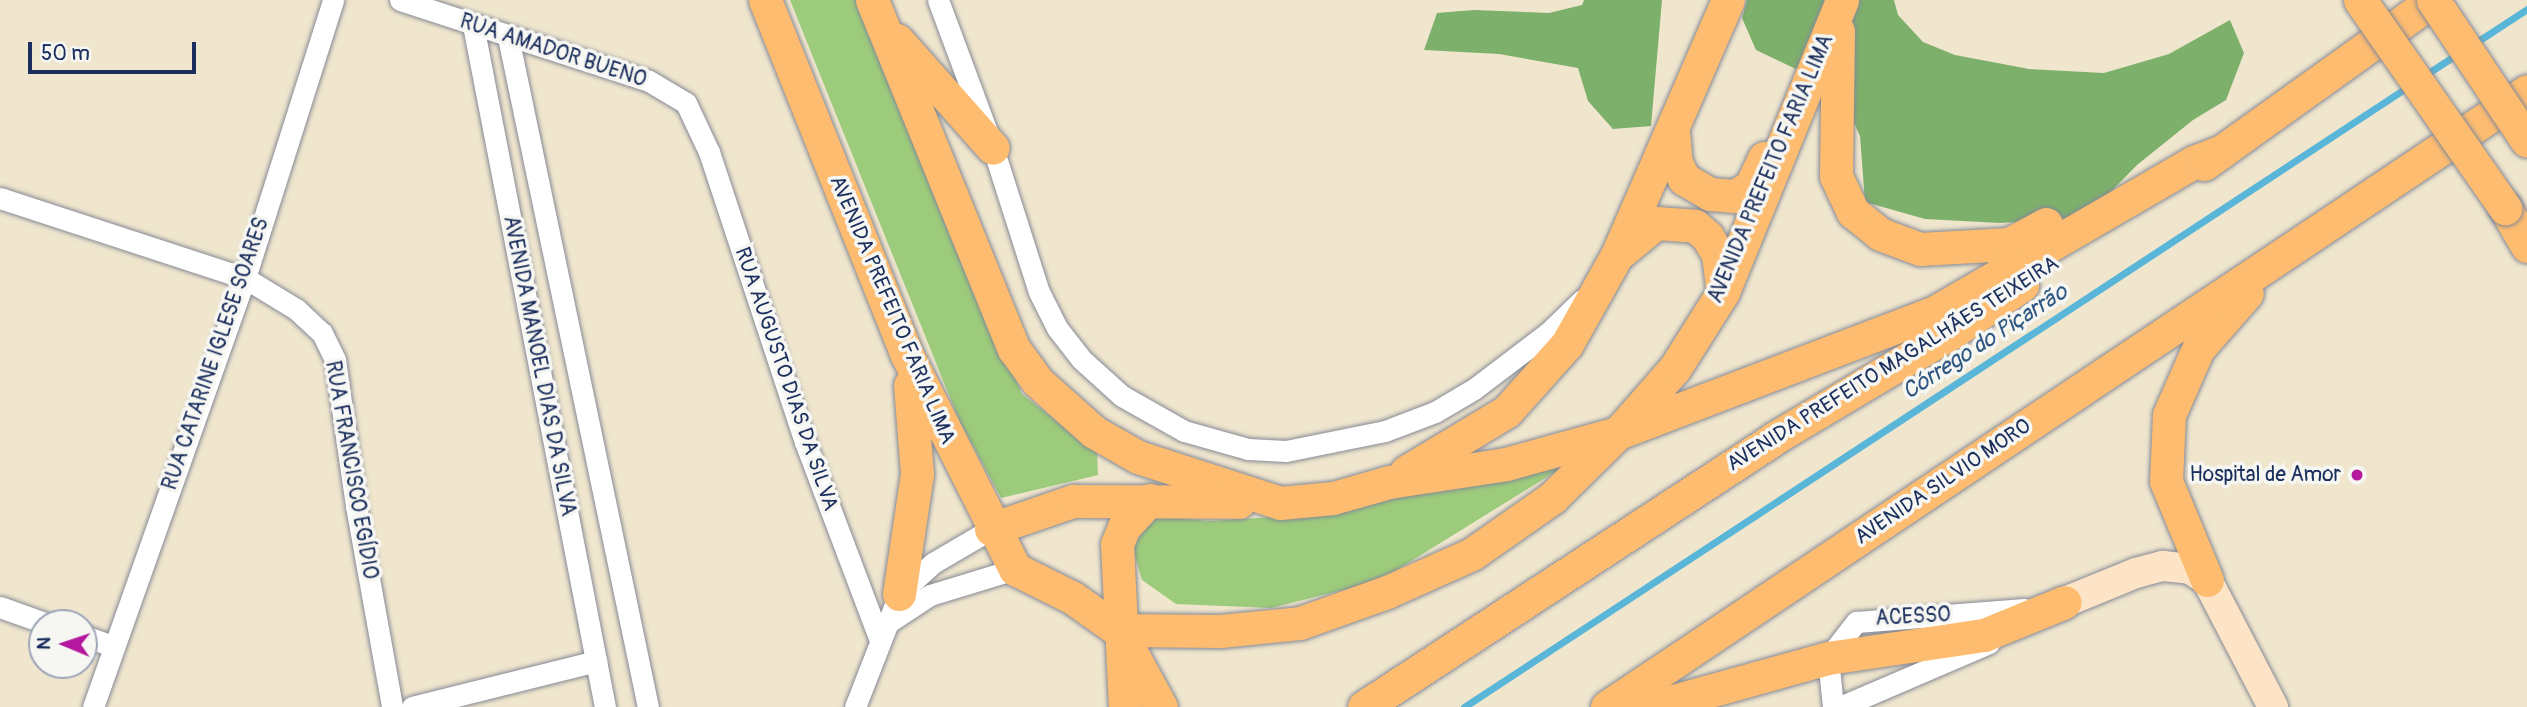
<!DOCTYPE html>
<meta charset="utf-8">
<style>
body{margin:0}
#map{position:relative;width:2527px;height:707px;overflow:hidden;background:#f0e6ce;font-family:Pangolin,sans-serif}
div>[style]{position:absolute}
.green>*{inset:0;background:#9ccc7b}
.forest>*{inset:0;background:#7db06b}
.stream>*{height:7px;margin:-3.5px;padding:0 3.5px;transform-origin:3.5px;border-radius:3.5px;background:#5ab6d8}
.roads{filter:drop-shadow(0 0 2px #868a96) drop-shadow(0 0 2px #868a96)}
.street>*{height:21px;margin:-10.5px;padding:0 10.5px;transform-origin:10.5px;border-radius:10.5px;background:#fff}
.secondary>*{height:30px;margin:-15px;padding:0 15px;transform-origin:15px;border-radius:15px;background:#fee4c6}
.primary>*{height:33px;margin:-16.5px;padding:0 16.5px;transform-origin:16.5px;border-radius:16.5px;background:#fdbc70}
.bridges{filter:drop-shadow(0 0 2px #868a96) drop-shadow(0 0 2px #868a96)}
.primary-bridge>*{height:33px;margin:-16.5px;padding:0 16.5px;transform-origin:16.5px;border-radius:16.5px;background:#fdbc70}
.dots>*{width:19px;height:19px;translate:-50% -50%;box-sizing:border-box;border:4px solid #f6f6f2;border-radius:50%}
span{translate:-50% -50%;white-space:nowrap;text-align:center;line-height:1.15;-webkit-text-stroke:7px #f6f6f2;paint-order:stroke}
.street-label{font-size:21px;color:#1b2f5e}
.poi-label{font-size:21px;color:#1b2f5e}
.right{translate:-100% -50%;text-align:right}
.water-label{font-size:23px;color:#2e5883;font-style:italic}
.north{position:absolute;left:28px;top:609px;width:70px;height:70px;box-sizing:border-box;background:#f6f6f2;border:2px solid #9ea6b7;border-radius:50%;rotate:272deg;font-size:19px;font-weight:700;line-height:28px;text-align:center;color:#1b2f5e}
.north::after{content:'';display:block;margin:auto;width:24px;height:32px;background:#b5179e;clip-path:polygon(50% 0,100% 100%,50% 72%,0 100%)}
.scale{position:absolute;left:28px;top:42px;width:168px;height:32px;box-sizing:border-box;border:4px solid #1b2f5e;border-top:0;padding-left:9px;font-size:21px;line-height:24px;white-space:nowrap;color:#1b2f5e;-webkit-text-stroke:5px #f6f6f2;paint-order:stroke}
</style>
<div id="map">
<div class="green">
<div style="clip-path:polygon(790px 0,858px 0,1022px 394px,1097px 453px,1098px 475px,1001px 498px,959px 420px)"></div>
<div style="clip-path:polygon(1576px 459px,1379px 581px,1271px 608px,1176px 604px,1142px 580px,1133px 549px,1150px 516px,1210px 521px,1301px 515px)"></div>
</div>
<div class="forest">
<div style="clip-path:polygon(1584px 0,1662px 0,1651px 126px,1613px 129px,1588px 101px,1578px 68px,1499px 54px,1424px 50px,1437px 13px,1474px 10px,1549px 13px,1582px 5px)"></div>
<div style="clip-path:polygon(1747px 0,1894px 0,1898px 15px,1923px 42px,1955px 55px,2029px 69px,2104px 73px,2169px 54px,2230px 20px,2244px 53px,2226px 100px,2193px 120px,2137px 165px,2086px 217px,2000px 223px,1925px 219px,1865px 202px,1860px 136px,1845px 103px,1819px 80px,1756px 50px,1742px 18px)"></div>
</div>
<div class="stream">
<div style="left:2472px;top:45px;width:66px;rotate:-33.2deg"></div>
<div style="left:2422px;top:77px;width:44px;rotate:-33deg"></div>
<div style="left:1464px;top:707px;width:1131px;rotate:-33.31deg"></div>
</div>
<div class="roads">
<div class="street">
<div style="left:400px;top:0;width:262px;rotate:18deg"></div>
<div style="left:649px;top:81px;width:43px;rotate:30.7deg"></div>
<div style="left:686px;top:103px;width:54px;rotate:64.9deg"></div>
<div style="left:709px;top:152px;width:305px;rotate:71.7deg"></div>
<div style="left:805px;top:442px;width:212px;rotate:69.3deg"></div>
<div style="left:938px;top:0;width:158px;rotate:69.6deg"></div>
<div style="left:993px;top:148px;width:151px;rotate:72.3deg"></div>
<div style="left:1039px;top:292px;width:40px;rotate:63.4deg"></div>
<div style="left:1057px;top:328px;width:39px;rotate:52deg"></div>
<div style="left:1081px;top:359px;width:55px;rotate:42.1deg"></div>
<div style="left:1122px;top:396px;width:71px;rotate:29.4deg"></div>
<div style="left:1184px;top:431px;width:66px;rotate:15.7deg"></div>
<div style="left:1248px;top:449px;width:38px;rotate:3deg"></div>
<div style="left:1286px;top:451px;width:101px;rotate:-11.4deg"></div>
<div style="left:1385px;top:431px;width:53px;rotate:-20.8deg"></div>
<div style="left:1435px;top:412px;width:45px;rotate:-30.5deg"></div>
<div style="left:1474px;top:389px;width:94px;rotate:-37.2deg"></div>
<div style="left:1549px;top:332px;width:46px;rotate:-44.1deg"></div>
<div style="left:473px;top:25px;width:695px;rotate:79.05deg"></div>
<div style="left:508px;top:37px;width:684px;rotate:78.2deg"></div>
<div style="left:0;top:198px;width:258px;rotate:18.1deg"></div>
<div style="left:245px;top:278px;width:60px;rotate:31.3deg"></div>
<div style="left:296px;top:309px;width:35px;rotate:43deg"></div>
<div style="left:322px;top:333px;width:30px;rotate:64deg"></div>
<div style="left:335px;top:360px;width:148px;rotate:81.8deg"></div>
<div style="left:356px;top:506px;width:204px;rotate:79.8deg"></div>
<div style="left:0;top:607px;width:48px;rotate:19.6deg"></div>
<div style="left:889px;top:622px;width:49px;rotate:-33.4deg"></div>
<div style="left:930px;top:595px;width:89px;rotate:-17deg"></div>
<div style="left:84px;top:636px;width:31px;rotate:19deg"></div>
<div style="left:93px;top:707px;width:455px;rotate:-70.5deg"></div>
<div style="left:245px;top:278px;width:292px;rotate:-72.4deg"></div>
<div style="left:412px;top:707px;width:190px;rotate:-14deg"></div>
<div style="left:855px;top:707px;width:121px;rotate:-68.7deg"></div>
<div style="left:899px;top:594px;width:46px;rotate:-42.4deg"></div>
<div style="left:933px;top:563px;width:67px;rotate:-30.4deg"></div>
<div style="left:1833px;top:707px;width:49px;rotate:-95.8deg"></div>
<div style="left:1828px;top:658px;width:46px;rotate:-52.1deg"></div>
<div style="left:1856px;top:622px;width:169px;rotate:-4.4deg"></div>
<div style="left:1840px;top:707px;width:162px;rotate:-23.2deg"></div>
</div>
<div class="secondary">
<div style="left:2065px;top:602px;width:77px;rotate:-22.2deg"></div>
<div style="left:2136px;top:573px;width:28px;rotate:-15deg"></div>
<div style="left:2163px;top:566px;width:27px;rotate:6deg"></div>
<div style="left:2190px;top:569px;width:20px;rotate:33deg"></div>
<div style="left:2207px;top:580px;width:143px;rotate:62.5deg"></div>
</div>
<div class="primary">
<div style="left:765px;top:0;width:382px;rotate:68.2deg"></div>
<div style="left:907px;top:355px;width:240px;rotate:63.2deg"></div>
<div style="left:1015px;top:569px;width:65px;rotate:26.6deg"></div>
<div style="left:1073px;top:598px;width:55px;rotate:35.4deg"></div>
<div style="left:1118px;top:630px;width:102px;rotate:0.6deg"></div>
<div style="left:1220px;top:631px;width:80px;rotate:-5.7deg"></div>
<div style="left:1300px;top:623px;width:92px;rotate:-19.6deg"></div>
<div style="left:1387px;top:592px;width:93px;rotate:-24.1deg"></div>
<div style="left:1472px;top:554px;width:98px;rotate:-35deg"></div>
<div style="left:1552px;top:498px;width:93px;rotate:-44.6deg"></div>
<div style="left:1618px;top:433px;width:86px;rotate:-48.8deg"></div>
<div style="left:1675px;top:368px;width:90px;rotate:-57.7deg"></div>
<div style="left:1723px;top:292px;width:315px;rotate:-67.8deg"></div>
<div style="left:872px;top:0;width:377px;rotate:67.9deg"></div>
<div style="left:1014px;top:349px;width:39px;rotate:54deg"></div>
<div style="left:1037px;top:381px;width:76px;rotate:41.8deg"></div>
<div style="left:1094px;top:432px;width:51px;rotate:29.6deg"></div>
<div style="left:1138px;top:457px;width:149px;rotate:17.9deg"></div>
<div style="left:1280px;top:503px;width:53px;rotate:-5.4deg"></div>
<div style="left:1333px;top:498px;width:58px;rotate:-15.9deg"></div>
<div style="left:1389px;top:482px;width:118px;rotate:-8.7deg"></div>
<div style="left:1506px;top:464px;width:116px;rotate:-15.5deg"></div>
<div style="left:1618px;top:433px;width:339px;rotate:-20.9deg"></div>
<div style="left:1935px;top:312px;width:299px;rotate:-30.1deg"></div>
<div style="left:2194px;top:162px;width:30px;rotate:-21deg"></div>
<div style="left:1838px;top:31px;width:145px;rotate:90.8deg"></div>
<div style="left:1836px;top:176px;width:40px;rotate:65deg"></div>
<div style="left:1853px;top:212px;width:35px;rotate:39deg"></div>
<div style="left:1880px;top:234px;width:43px;rotate:20.6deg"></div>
<div style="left:1920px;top:249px;width:89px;rotate:-3.2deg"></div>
<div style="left:2009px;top:244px;width:42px;rotate:-28.4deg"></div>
<div style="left:897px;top:40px;width:144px;rotate:48.4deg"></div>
<div style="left:1673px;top:131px;width:32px;rotate:85deg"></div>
<div style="left:1676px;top:163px;width:18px;rotate:63deg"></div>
<div style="left:1684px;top:179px;width:30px;rotate:30deg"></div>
<div style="left:1710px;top:194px;width:25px;rotate:5deg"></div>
<div style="left:1735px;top:196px;width:19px;rotate:-32deg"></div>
<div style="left:1751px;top:186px;width:31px;rotate:-65deg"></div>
<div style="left:2204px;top:164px;width:282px;rotate:-35.6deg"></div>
<div style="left:2505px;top:208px;width:44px;rotate:59.9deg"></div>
<div style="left:1622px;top:251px;width:44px;rotate:-39.5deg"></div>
<div style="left:1656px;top:223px;width:39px;rotate:4deg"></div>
<div style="left:1695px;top:226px;width:16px;rotate:40deg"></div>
<div style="left:1707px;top:236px;width:21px;rotate:59deg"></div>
<div style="left:1718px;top:254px;width:38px;rotate:83deg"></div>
<div style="left:1406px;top:472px;width:118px;rotate:-31.1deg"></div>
<div style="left:1507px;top:411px;width:90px;rotate:-48.2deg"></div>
<div style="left:1567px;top:344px;width:102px;rotate:-60.7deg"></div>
<div style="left:1617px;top:255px;width:278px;rotate:-66.5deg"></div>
<div style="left:991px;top:529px;width:87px;rotate:-18.9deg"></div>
<div style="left:1073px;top:501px;width:166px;rotate:0.3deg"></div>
<div style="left:2207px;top:580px;width:107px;rotate:-112.5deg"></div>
<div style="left:2166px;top:481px;width:66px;rotate:-87.4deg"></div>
<div style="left:2169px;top:415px;width:72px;rotate:-66.3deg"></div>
<div style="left:2198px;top:349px;width:74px;rotate:-48.8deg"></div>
<div style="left:899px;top:594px;width:121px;rotate:-81.5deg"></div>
<div style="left:917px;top:474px;width:89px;rotate:-94.5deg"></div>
<div style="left:1125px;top:641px;width:75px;rotate:61.4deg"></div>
<div style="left:1125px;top:707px;width:163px;rotate:-92.8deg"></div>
<div style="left:1117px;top:544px;width:18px;rotate:-68deg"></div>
<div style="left:1124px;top:527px;width:37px;rotate:-47deg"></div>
<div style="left:1364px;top:707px;width:489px;rotate:-33.2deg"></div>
<div style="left:1773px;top:439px;width:207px;rotate:-30.8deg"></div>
<div style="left:1951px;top:333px;width:86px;rotate:-34.1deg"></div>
<div style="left:1607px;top:707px;width:1107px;rotate:-33.8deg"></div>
<div style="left:1652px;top:707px;width:183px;rotate:-15.6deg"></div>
<div style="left:1828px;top:658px;width:158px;rotate:-8.4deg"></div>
<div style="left:1984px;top:635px;width:87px;rotate:-22.2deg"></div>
</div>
</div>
<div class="bridges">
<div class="primary-bridge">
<div style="left:2360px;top:0;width:254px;rotate:55.1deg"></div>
<div style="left:2433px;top:0;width:169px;rotate:56.3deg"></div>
</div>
</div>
<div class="dots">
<div style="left:2357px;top:475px;background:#b5179e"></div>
</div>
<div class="street-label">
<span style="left:553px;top:51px;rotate:18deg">RUA AMADOR BUENO</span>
<span style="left:1771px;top:169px;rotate:-67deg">AVENIDA PREFEITO FARIA LIMA</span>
<span style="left:892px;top:310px;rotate:67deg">AVENIDA PREFEITO FARIA LIMA</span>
<span style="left:216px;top:354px;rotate:-71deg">RUA CATARINE IGLESE SOARES</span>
<span style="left:1893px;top:364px;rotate:-32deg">AVENIDA PREFEITO MAGALHÃES TEIXEIRA</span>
<span style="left:539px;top:366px;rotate:79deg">AVENIDA MANOEL DIAS DA SILVA</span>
<span style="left:786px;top:379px;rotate:71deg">RUA AUGUSTO DIAS DA SILVA</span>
<span style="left:351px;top:470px;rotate:80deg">RUA FRANCISCO EGÍDIO</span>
<span style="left:1943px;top:482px;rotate:-34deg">AVENIDA SILVIO MORO</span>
<span style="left:1913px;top:617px;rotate:-3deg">ACESSO</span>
</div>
<div class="poi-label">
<span class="right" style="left:2341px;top:475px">Hospital de Amor</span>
</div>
<div class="water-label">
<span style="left:1985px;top:342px;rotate:-33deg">Córrego do Piçarrão</span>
</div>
<div class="north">N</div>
<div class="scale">50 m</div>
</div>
